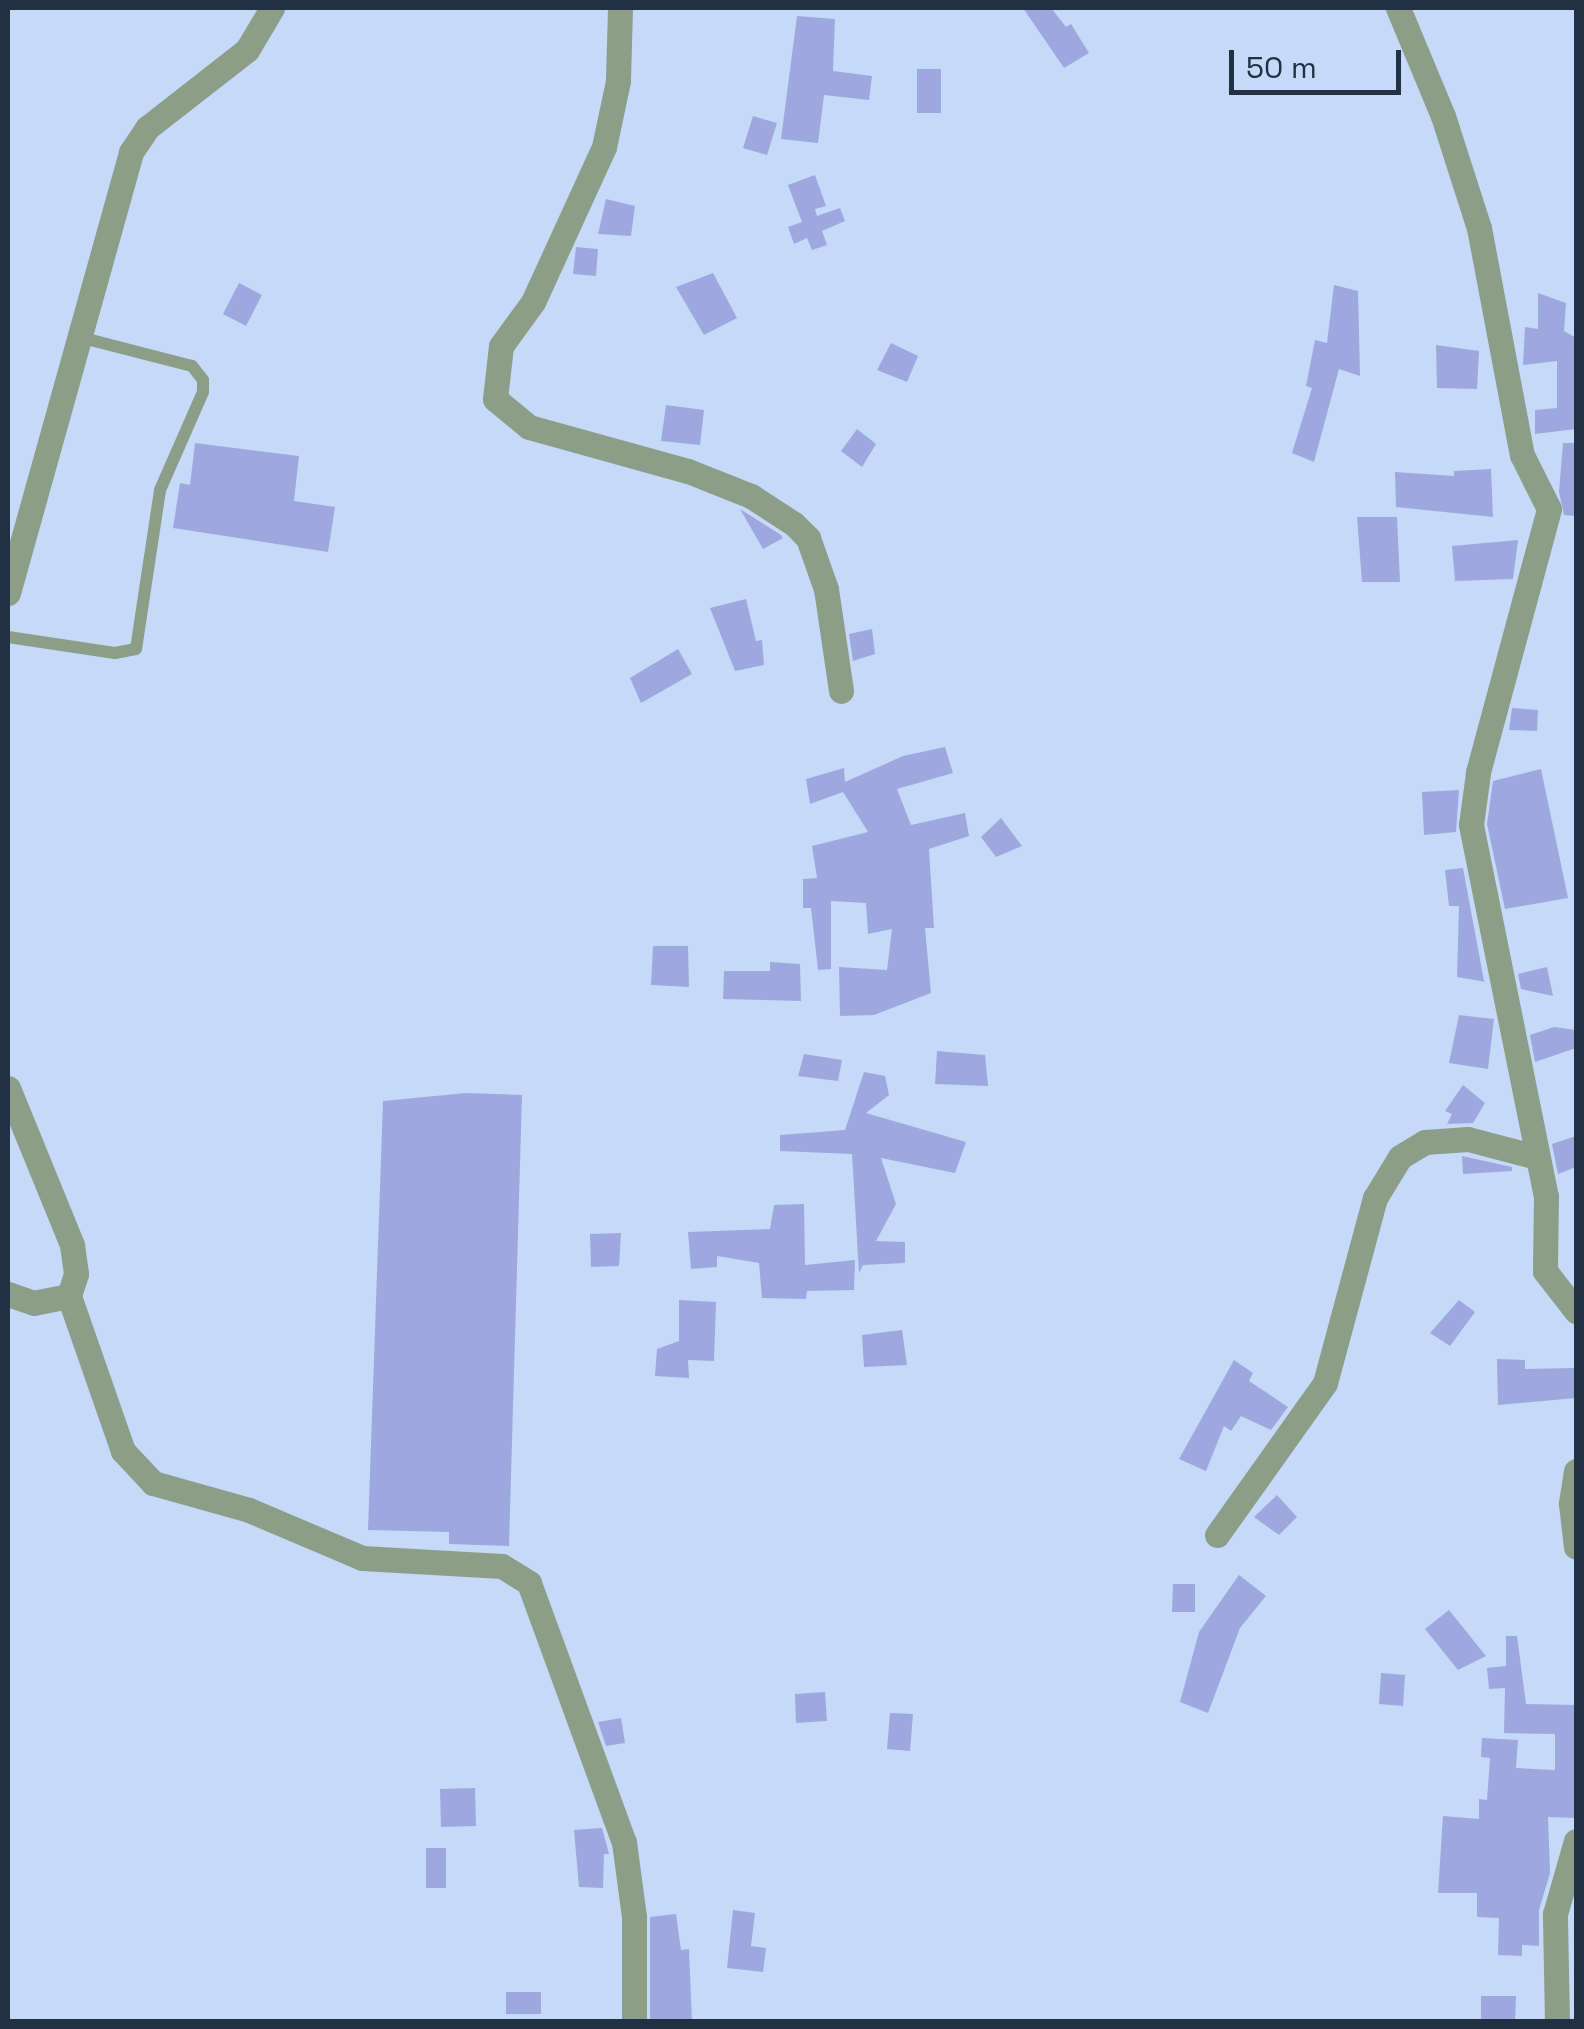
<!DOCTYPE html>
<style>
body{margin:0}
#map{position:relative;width:1584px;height:2029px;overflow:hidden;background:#c5daf9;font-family:"Space Grotesk",sans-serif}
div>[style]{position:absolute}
.building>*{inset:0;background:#9fa7df}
.lane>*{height:12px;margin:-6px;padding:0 6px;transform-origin:6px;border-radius:6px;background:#8d9e88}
.street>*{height:25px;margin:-12.5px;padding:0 12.5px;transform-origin:12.5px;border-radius:12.5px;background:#8d9e88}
span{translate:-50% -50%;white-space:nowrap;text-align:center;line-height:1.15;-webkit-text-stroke:9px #c5daf9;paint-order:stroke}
.frame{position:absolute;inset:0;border:10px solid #223044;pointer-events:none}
.scale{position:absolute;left:1229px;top:50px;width:172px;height:45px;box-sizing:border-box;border:5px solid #223044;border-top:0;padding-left:12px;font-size:30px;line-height:35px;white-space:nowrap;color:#223044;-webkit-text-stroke:8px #c5daf9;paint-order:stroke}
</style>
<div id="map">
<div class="building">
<div style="clip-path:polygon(1023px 8px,1051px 8px,1066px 27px,1071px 24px,1089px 53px,1064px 68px)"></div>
<div style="clip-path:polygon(797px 16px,835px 19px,833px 71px,872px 76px,869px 100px,824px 95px,818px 143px,781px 139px)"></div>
<div style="clip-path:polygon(917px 69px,941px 69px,941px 113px,917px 113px)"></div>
<div style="clip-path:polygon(753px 116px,777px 123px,767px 155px,743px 148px)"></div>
<div style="clip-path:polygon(815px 175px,826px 206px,815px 209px,817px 216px,840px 208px,845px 221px,822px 231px,827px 245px,812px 250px,807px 238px,794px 244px,788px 227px,802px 222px,788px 185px)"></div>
<div style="clip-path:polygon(606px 199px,635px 206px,631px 236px,598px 234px)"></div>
<div style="clip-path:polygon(576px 247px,598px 249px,596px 276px,573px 274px)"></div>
<div style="clip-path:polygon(713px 273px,737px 318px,704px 335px,676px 287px)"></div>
<div style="clip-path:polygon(239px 283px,262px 295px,246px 326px,223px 314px)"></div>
<div style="clip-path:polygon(1334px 285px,1358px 291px,1360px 376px,1339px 369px,1314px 462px,1292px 453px,1312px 388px,1306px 386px,1315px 340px,1327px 343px)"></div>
<div style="clip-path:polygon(1538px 293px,1566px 303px,1564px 331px,1576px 338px,1576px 429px,1535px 434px,1535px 410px,1557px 408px,1557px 361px,1523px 365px,1525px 327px,1538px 329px)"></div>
<div style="clip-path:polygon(891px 343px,918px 356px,907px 382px,877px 370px)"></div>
<div style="clip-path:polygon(1436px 345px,1479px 351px,1477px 389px,1437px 388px)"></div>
<div style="clip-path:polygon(666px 405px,704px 410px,700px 445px,661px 441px)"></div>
<div style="clip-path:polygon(857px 429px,876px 444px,862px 467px,841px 451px)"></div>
<div style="clip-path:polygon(195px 443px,299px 456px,294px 501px,335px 507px,328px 552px,173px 528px,180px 483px,190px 485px)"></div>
<div style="clip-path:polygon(1563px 443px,1576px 443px,1576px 516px,1564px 515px,1559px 492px)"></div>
<div style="clip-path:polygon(1491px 469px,1493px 517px,1396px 507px,1395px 472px,1454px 476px,1454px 471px)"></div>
<div style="clip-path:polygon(740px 509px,781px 535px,783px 538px,763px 549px)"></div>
<div style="clip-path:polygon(1357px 517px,1397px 517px,1400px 582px,1362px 582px)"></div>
<div style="clip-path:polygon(1518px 540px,1513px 579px,1455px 581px,1452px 546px)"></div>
<div style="clip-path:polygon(746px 599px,756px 641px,762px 640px,764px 665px,735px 671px,710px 608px)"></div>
<div style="clip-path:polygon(872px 629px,875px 654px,853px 661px,849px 634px)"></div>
<div style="clip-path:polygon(678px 649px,692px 674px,641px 703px,630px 678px)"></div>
<div style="clip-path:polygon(1512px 708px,1538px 710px,1537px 731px,1509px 730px)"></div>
<div style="clip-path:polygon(945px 747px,953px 773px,897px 789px,911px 825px,965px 813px,969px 836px,929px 849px,934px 928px,925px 928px,931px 993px,874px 1015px,840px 1016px,839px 967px,887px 970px,892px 929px,868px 934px,866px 903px,831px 901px,831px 969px,818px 970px,811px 908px,803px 908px,803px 879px,817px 878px,812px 846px,868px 832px,843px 792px,810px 804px,806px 779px,844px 768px,845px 782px,903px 756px)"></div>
<div style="clip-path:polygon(1541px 769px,1568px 898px,1505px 909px,1487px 824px,1493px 781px)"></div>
<div style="clip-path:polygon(1459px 790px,1456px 832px,1424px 835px,1422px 792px)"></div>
<div style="clip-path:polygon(1001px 818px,1022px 846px,996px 857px,981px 837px)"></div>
<div style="clip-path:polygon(1463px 868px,1484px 981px,1486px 982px,1457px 977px,1459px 906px,1449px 906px,1445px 870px)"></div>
<div style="clip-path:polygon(653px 946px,688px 946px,689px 987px,651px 985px)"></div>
<div style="clip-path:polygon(770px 962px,800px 964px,801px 1001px,723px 999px,724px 971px,770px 971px)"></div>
<div style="clip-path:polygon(1547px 967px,1553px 996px,1521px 989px,1518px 974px)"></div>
<div style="clip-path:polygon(1459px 1015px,1494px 1019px,1488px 1069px,1449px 1063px)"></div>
<div style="clip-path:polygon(1554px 1027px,1576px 1030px,1576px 1048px,1535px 1062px,1530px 1035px)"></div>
<div style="clip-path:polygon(937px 1051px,985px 1055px,988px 1086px,935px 1084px)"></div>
<div style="clip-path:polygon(804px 1054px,842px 1060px,838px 1081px,798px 1076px)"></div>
<div style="clip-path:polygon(864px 1072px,885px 1076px,889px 1095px,866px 1113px,966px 1142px,955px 1173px,881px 1158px,896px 1204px,876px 1241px,905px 1242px,905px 1263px,863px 1265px,859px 1273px,852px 1154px,780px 1151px,780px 1135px,845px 1130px)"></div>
<div style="clip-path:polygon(1463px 1085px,1485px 1103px,1473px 1123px,1447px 1124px,1452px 1114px,1445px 1111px)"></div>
<div style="clip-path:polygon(466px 1093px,522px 1095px,509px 1546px,449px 1544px,449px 1532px,368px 1530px,383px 1101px)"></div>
<div style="clip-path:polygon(1576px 1136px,1576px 1167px,1558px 1174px,1552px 1144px)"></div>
<div style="clip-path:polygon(1462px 1156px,1512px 1167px,1512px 1171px,1463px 1174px)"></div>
<div style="clip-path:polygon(804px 1204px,805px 1265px,855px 1260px,854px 1290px,807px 1291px,806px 1299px,762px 1298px,759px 1263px,717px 1256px,717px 1267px,691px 1269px,688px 1232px,770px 1229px,774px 1205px)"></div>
<div style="clip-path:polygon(621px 1233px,619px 1266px,591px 1267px,590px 1234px)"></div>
<div style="clip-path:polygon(679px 1300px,716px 1302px,714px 1361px,688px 1360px,689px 1378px,655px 1376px,657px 1349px,679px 1341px)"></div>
<div style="clip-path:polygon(1459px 1300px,1475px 1312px,1450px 1346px,1430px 1333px)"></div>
<div style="clip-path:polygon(902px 1330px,907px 1365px,864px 1367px,862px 1335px)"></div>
<div style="clip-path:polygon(1497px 1359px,1525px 1360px,1525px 1369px,1576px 1368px,1576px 1398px,1498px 1405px)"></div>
<div style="clip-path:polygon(1234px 1360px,1253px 1373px,1249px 1381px,1288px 1407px,1271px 1430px,1241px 1416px,1231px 1431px,1224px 1426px,1206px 1471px,1179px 1459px)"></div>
<div style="clip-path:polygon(1277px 1495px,1297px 1517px,1279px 1535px,1254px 1517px)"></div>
<div style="clip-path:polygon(1239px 1575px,1266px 1596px,1240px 1628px,1208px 1713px,1180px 1702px,1199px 1632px)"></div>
<div style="clip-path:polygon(1173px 1584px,1195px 1584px,1195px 1612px,1172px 1612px)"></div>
<div style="clip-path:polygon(1449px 1610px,1486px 1656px,1458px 1670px,1425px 1629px)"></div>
<div style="clip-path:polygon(1506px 1636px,1517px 1636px,1526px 1704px,1576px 1705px,1576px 1818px,1548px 1817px,1550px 1873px,1539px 1910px,1539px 1946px,1522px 1945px,1522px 1956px,1498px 1955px,1499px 1918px,1477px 1917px,1477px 1893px,1438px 1893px,1443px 1816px,1479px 1819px,1479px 1799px,1487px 1800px,1490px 1758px,1481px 1757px,1482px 1738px,1518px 1740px,1516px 1768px,1555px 1770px,1555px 1734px,1504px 1733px,1505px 1688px,1489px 1689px,1487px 1668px,1506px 1666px)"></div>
<div style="clip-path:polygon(1381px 1673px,1405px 1675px,1403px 1706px,1379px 1704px)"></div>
<div style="clip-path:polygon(825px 1692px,827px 1721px,796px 1723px,795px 1694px)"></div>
<div style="clip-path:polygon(890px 1713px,913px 1714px,910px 1751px,887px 1749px)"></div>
<div style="clip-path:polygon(621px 1718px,625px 1743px,606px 1746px,598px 1722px)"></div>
<div style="clip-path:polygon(475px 1788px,476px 1826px,441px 1827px,440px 1789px)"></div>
<div style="clip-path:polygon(602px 1828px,609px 1854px,604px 1854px,603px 1888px,579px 1887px,574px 1830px)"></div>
<div style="clip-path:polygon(426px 1848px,446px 1848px,446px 1888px,426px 1888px)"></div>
<div style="clip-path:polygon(733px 1910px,755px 1913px,751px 1946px,766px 1948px,763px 1972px,727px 1968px)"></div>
<div style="clip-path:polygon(676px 1914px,681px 1950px,689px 1949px,692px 2022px,650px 2022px,650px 1917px)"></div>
<div style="clip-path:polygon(506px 1992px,541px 1992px,541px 2014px,506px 2014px)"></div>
<div style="clip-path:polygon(1481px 1996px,1516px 1996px,1515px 2022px,1481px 2022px)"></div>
</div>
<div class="lane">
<div style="left:8px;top:637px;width:108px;rotate:8.5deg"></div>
<div style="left:115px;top:653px;width:21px;rotate:-11deg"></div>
<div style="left:136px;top:649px;width:161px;rotate:-81.4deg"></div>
<div style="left:160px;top:490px;width:107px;rotate:-66.3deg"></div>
<div style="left:203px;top:392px;width:12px;rotate:-90deg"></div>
<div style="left:203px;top:380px;width:18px;rotate:-128deg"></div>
<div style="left:192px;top:366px;width:117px;rotate:-165.6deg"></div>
</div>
<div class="street">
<div style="left:620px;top:8px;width:73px;rotate:91.6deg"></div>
<div style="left:618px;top:81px;width:67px;rotate:102deg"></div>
<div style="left:604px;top:147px;width:170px;rotate:114.6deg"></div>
<div style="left:533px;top:302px;width:54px;rotate:126deg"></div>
<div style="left:501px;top:346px;width:53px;rotate:96.5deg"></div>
<div style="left:495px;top:399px;width:44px;rotate:39.5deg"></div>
<div style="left:529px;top:427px;width:165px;rotate:15.5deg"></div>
<div style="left:688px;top:471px;width:68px;rotate:21.6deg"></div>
<div style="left:751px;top:496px;width:51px;rotate:33.1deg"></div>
<div style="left:794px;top:524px;width:20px;rotate:45deg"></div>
<div style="left:808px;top:538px;width:54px;rotate:70.6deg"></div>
<div style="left:826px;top:589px;width:103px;rotate:81.6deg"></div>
<div style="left:1398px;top:8px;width:117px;rotate:67.4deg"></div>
<div style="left:1443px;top:116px;width:118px;rotate:72.2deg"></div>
<div style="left:1479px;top:228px;width:231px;rotate:79.3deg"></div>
<div style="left:1522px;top:455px;width:60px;rotate:63.4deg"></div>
<div style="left:1549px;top:509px;width:273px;rotate:105.1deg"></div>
<div style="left:1478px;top:773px;width:52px;rotate:97.7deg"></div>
<div style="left:1471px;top:825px;width:379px;rotate:78.6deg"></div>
<div style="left:1546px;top:1196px;width:75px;rotate:90.8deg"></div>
<div style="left:1545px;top:1271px;width:51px;rotate:52.2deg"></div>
<div style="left:8px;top:593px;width:458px;rotate:-74.4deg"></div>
<div style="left:131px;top:152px;width:29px;rotate:-56deg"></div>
<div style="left:147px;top:128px;width:127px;rotate:-38deg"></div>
<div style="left:247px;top:50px;width:49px;rotate:-59.2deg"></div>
<div style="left:8px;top:1088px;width:170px;rotate:67.8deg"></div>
<div style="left:72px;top:1245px;width:29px;rotate:82deg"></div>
<div style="left:76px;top:1274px;width:23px;rotate:108deg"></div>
<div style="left:69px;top:1296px;width:36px;rotate:169deg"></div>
<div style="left:34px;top:1303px;width:28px;rotate:-161deg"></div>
<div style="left:69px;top:1296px;width:164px;rotate:70.8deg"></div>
<div style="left:123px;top:1451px;width:44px;rotate:46.8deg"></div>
<div style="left:153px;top:1483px;width:100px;rotate:15.7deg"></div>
<div style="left:249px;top:1510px;width:123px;rotate:23deg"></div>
<div style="left:362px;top:1558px;width:140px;rotate:3.3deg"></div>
<div style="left:502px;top:1566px;width:32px;rotate:32deg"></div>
<div style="left:529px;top:1583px;width:276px;rotate:69.9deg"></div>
<div style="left:624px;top:1842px;width:76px;rotate:82.4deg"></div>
<div style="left:634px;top:1917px;width:105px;rotate:90deg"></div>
<div style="left:1576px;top:1471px;width:33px;rotate:99deg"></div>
<div style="left:1571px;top:1504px;width:43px;rotate:83.4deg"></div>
<div style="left:1217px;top:1535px;width:186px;rotate:-54.6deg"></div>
<div style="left:1325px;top:1383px;width:192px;rotate:-74.9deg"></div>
<div style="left:1375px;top:1198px;width:48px;rotate:-58.6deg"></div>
<div style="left:1400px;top:1157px;width:29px;rotate:-31deg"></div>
<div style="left:1425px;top:1142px;width:43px;rotate:-4deg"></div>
<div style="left:1468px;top:1139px;width:70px;rotate:14.8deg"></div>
<div style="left:1557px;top:2022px;width:108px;rotate:-91.1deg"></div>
<div style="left:1555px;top:1914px;width:76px;rotate:-74deg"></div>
</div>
<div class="frame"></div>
<div class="scale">50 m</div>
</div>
